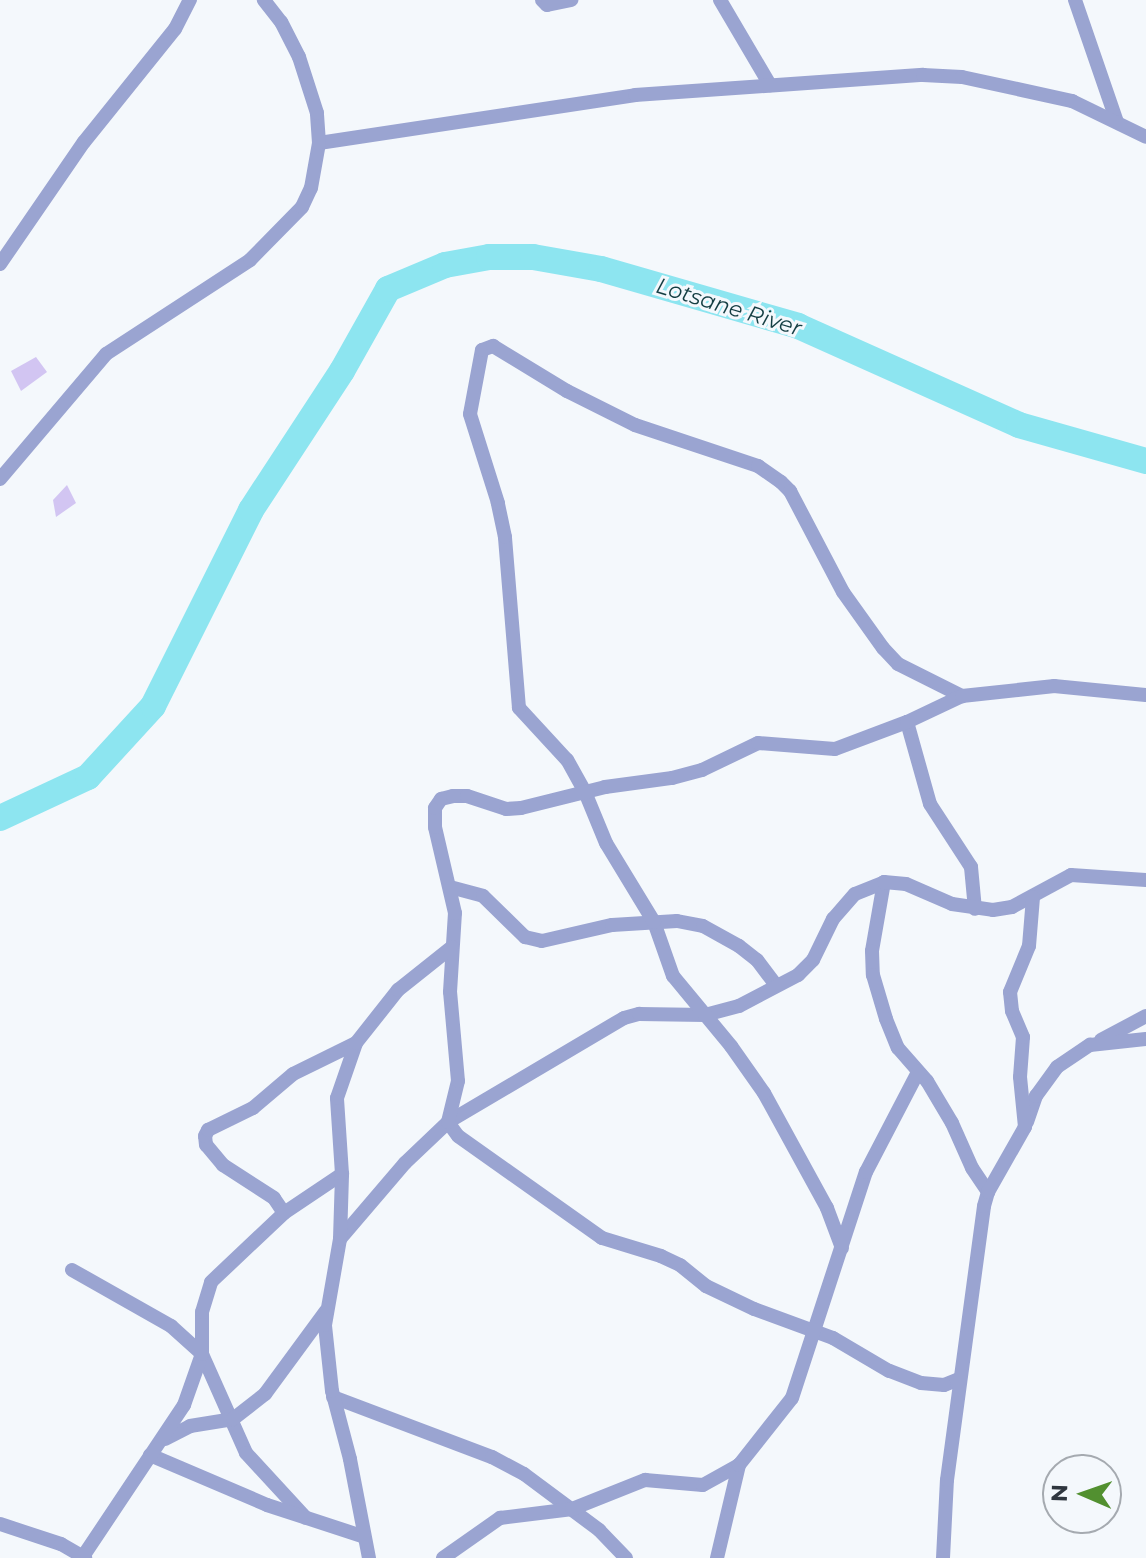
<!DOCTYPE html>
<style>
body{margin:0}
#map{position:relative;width:1146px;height:1558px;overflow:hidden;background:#f4f8fc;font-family:Montserrat,sans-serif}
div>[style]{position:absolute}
.green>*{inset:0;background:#d2c5f2}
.river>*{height:26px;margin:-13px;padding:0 13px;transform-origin:13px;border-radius:13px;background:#8de5f0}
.street>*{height:14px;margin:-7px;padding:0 7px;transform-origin:7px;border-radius:7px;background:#9aa4d1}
span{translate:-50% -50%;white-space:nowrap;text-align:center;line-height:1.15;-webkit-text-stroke:6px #f4f8fc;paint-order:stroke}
.water-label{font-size:22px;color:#143e43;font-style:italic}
.north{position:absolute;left:1042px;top:1454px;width:80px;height:80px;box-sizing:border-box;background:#f4f8fc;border:2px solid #a5aab0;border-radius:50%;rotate:272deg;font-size:22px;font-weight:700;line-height:32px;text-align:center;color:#2f363f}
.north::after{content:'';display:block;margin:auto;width:28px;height:36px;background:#529030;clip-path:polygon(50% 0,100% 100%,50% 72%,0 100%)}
</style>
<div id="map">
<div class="green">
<div style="clip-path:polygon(36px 357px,47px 372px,21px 391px,11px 371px)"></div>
<div style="clip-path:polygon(67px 485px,76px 503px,56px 517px,53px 500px)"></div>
</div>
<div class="river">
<div style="left:0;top:818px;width:97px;rotate:-25deg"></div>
<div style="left:88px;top:777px;width:96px;rotate:-47.5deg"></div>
<div style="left:153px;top:706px;width:219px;rotate:-63.4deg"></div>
<div style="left:251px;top:510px;width:166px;rotate:-56.8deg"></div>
<div style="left:342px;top:371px;width:94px;rotate:-60.7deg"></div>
<div style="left:388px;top:289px;width:62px;rotate:-22.8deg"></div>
<div style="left:445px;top:265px;width:45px;rotate:-10.3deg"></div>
<div style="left:489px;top:257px;width:44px"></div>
<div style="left:533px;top:257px;width:69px;rotate:10deg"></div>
<div style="left:601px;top:269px;width:205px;rotate:16.1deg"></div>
<div style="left:798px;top:326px;width:242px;rotate:24.1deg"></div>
<div style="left:1019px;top:425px;width:132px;rotate:15.8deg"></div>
</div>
<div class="street">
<div style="left:542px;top:0;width:7px;rotate:45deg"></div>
<div style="left:547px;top:5px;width:25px;rotate:-12deg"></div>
<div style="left:720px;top:0;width:99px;rotate:59.5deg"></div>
<div style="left:1075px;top:0;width:129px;rotate:71deg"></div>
<div style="left:319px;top:143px;width:320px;rotate:-8.6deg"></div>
<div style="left:635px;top:95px;width:289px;rotate:-4deg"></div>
<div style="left:923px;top:75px;width:39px;rotate:3deg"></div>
<div style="left:962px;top:77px;width:113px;rotate:12.3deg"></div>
<div style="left:1072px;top:101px;width:82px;rotate:25.9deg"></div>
<div style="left:0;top:264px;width:148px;rotate:-55.5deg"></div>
<div style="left:84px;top:142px;width:145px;rotate:-51.2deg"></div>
<div style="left:175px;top:29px;width:33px;rotate:-63deg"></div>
<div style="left:0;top:479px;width:164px;rotate:-49.7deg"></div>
<div style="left:106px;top:354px;width:172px;rotate:-33.1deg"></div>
<div style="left:250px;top:260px;width:74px;rotate:-45.5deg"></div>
<div style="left:302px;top:207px;width:21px;rotate:-65deg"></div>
<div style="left:311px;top:188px;width:46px;rotate:-79.9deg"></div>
<div style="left:319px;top:143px;width:30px;rotate:-94deg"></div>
<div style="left:317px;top:113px;width:59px;rotate:-107.8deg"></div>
<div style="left:299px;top:57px;width:39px;rotate:-117deg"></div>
<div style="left:281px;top:22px;width:28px;rotate:-128deg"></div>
<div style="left:907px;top:722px;width:85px;rotate:74.3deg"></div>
<div style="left:930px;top:804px;width:75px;rotate:56.9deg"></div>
<div style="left:971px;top:867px;width:42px;rotate:84.6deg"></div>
<div style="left:884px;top:882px;width:70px;rotate:99.9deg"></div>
<div style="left:872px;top:951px;width:24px;rotate:88deg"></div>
<div style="left:873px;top:975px;width:46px;rotate:73.5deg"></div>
<div style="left:886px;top:1019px;width:31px;rotate:68deg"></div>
<div style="left:898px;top:1048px;width:44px;rotate:48.7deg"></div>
<div style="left:927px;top:1081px;width:49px;rotate:59.2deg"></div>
<div style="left:952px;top:1123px;width:49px;rotate:66deg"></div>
<div style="left:972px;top:1168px;width:29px;rotate:56deg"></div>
<div style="left:450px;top:887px;width:34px;rotate:15deg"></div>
<div style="left:483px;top:896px;width:59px;rotate:44.3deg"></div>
<div style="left:525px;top:937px;width:17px;rotate:13deg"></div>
<div style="left:542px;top:941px;width:72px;rotate:-12.9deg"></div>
<div style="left:612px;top:925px;width:65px;rotate:-3.5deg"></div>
<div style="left:677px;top:921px;width:26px;rotate:11deg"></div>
<div style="left:703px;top:926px;width:41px;rotate:29.1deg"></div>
<div style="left:739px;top:946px;width:23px;rotate:38deg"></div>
<div style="left:757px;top:960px;width:31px;rotate:53deg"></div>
<div style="left:1101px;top:1040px;width:51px;rotate:-28.1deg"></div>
<div style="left:1027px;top:1122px;width:28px;rotate:-71deg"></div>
<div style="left:1036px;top:1096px;width:36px;rotate:-54deg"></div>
<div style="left:1057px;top:1067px;width:40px;rotate:-34deg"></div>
<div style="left:1090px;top:1045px;width:56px;rotate:-6.1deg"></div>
<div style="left:284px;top:1213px;width:18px;rotate:-124deg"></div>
<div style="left:274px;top:1198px;width:61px;rotate:-147.1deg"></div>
<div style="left:223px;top:1165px;width:26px;rotate:-130deg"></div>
<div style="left:206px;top:1145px;width:9px;rotate:-96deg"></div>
<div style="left:205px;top:1136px;width:7px;rotate:-63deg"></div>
<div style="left:208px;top:1130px;width:50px;rotate:-26.1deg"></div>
<div style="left:253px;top:1108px;width:52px;rotate:-40.4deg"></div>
<div style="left:293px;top:1074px;width:70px;rotate:-26.2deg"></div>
<div style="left:340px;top:1239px;width:100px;rotate:-49.5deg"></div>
<div style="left:405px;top:1163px;width:59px;rotate:-43.6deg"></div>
<div style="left:448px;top:1122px;width:204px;rotate:-30.6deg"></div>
<div style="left:624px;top:1018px;width:16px;rotate:-15deg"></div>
<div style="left:639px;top:1014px;width:66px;rotate:0.9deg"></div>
<div style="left:705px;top:1015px;width:35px;rotate:-15deg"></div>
<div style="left:739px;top:1006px;width:67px;rotate:-27.7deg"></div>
<div style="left:798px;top:975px;width:21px;rotate:-45deg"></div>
<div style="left:813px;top:960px;width:46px;rotate:-64deg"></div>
<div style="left:833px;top:919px;width:33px;rotate:-49deg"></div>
<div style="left:855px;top:894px;width:31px;rotate:-22deg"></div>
<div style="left:884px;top:882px;width:22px;rotate:5deg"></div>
<div style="left:906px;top:884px;width:50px;rotate:23.5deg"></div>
<div style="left:952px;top:904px;width:41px;rotate:8.3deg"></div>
<div style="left:993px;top:910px;width:19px;rotate:-9deg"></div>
<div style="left:1012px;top:907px;width:67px;rotate:-28.5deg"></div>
<div style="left:1071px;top:875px;width:75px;rotate:3.8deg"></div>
<div style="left:842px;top:1248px;width:43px;rotate:-110.6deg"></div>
<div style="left:827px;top:1208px;width:131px;rotate:-118.7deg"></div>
<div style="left:764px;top:1093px;width:57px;rotate:-125.1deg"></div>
<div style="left:731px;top:1046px;width:91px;rotate:-129.6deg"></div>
<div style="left:673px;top:976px;width:57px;rotate:-109.4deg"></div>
<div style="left:654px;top:922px;width:92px;rotate:-121.3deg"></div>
<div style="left:606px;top:843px;width:55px;rotate:-112.4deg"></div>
<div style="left:585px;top:792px;width:37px;rotate:-119deg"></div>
<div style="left:567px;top:760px;width:71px;rotate:-132.7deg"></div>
<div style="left:519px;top:708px;width:172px;rotate:-94.7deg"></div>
<div style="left:505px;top:537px;width:35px;rotate:-102deg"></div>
<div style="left:498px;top:503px;width:93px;rotate:-107.5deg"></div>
<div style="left:470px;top:414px;width:65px;rotate:-79.4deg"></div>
<div style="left:482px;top:350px;width:12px;rotate:-20deg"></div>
<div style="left:493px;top:346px;width:87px;rotate:31.3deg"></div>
<div style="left:567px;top:391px;width:76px;rotate:26.6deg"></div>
<div style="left:635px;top:425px;width:130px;rotate:18.4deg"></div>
<div style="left:758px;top:466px;width:28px;rotate:35deg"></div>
<div style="left:781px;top:482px;width:13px;rotate:45deg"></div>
<div style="left:790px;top:491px;width:114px;rotate:62.3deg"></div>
<div style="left:843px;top:592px;width:69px;rotate:54.5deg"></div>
<div style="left:883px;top:648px;width:22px;rotate:47deg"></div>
<div style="left:898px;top:664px;width:72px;rotate:26.6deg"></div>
<div style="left:72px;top:1270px;width:114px;rotate:29.5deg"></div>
<div style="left:171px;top:1326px;width:42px;rotate:42.1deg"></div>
<div style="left:202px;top:1354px;width:108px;rotate:66deg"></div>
<div style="left:246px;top:1453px;width:88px;rotate:47.3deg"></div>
<div style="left:959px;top:1379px;width:16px;rotate:158deg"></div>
<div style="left:944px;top:1385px;width:23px;rotate:-175deg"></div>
<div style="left:921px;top:1383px;width:34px;rotate:-159deg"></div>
<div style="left:889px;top:1371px;width:65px;rotate:-149.5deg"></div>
<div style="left:833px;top:1338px;width:84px;rotate:-159.8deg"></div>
<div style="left:754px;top:1309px;width:53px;rotate:-154.4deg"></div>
<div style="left:706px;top:1286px;width:33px;rotate:-141deg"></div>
<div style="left:680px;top:1265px;width:21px;rotate:-155deg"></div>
<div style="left:661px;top:1256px;width:62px;rotate:-163deg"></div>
<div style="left:602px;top:1238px;width:176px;rotate:-144.7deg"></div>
<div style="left:458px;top:1136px;width:17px;rotate:-126deg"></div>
<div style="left:448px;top:1122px;width:42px;rotate:-76.3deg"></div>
<div style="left:458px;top:1081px;width:89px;rotate:-95.1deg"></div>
<div style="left:450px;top:992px;width:79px;rotate:-86.4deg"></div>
<div style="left:455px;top:913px;width:88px;rotate:-103.1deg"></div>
<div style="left:435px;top:827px;width:19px;rotate:-90deg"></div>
<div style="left:435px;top:808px;width:11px;rotate:-56deg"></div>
<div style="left:441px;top:799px;width:12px;rotate:-14deg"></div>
<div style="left:453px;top:796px;width:14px"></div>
<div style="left:467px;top:796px;width:41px;rotate:18.4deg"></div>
<div style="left:506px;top:809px;width:15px;rotate:-4deg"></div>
<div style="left:521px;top:808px;width:87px;rotate:-14deg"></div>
<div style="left:605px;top:787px;width:68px;rotate:-7.7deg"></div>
<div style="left:672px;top:778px;width:31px;rotate:-15deg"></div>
<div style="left:702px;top:770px;width:62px;rotate:-25.7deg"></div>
<div style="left:758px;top:743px;width:77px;rotate:4.5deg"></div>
<div style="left:835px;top:749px;width:77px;rotate:-20.6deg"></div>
<div style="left:907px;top:722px;width:61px;rotate:-25.3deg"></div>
<div style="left:962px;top:696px;width:93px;rotate:-6.2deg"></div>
<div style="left:1054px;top:686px;width:92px;rotate:5.6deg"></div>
<div style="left:333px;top:1397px;width:170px;rotate:20.7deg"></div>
<div style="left:492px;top:1457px;width:36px;rotate:28deg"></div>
<div style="left:524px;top:1474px;width:94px;rotate:36.7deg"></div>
<div style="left:599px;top:1530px;width:39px;rotate:46deg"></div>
<div style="left:165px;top:1439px;width:28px;rotate:-27deg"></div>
<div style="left:190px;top:1426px;width:44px;rotate:-9.2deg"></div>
<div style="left:233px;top:1419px;width:41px;rotate:-38deg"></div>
<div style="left:265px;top:1394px;width:103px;rotate:-53.7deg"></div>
<div style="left:150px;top:1455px;width:127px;rotate:23.1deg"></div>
<div style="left:267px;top:1505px;width:100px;rotate:18.1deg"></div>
<div style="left:0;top:1524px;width:64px;rotate:18.2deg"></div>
<div style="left:61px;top:1544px;width:28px;rotate:30deg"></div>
<div style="left:82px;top:1558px;width:184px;rotate:-56.3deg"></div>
<div style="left:184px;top:1405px;width:54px;rotate:-70.6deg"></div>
<div style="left:202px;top:1354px;width:42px;rotate:-90deg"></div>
<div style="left:202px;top:1312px;width:31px;rotate:-73deg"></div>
<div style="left:211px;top:1282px;width:100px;rotate:-43.4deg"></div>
<div style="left:284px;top:1213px;width:70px;rotate:-33.9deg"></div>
<div style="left:369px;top:1558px;width:101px;rotate:-100.9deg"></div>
<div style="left:350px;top:1459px;width:70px;rotate:-104.8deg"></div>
<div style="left:332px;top:1391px;width:66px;rotate:-96.1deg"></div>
<div style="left:325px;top:1325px;width:87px;rotate:-80.1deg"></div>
<div style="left:340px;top:1239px;width:65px;rotate:-88.2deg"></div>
<div style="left:342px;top:1174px;width:76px;rotate:-93.8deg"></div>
<div style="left:337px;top:1098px;width:58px;rotate:-70.9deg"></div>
<div style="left:356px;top:1043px;width:68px;rotate:-51.6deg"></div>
<div style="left:398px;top:990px;width:69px;rotate:-38.5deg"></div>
<div style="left:443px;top:1558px;width:70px;rotate:-35.1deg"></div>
<div style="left:500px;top:1518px;width:73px;rotate:-7.1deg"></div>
<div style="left:572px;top:1509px;width:79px;rotate:-21.7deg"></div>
<div style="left:645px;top:1480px;width:58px;rotate:4.9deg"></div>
<div style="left:703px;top:1485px;width:41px;rotate:-29.1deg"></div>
<div style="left:717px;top:1558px;width:96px;rotate:-76.7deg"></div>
<div style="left:739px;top:1465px;width:85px;rotate:-51.7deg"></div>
<div style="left:792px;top:1398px;width:238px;rotate:-71.9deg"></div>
<div style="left:866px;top:1172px;width:113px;rotate:-62.5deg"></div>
<div style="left:943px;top:1558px;width:78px;rotate:-87.1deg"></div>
<div style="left:947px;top:1480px;width:276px;rotate:-82.3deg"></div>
<div style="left:984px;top:1206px;width:15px;rotate:-74deg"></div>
<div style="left:988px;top:1192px;width:75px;rotate:-60.4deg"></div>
<div style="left:1025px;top:1127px;width:50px;rotate:-95.7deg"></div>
<div style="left:1020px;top:1077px;width:40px;rotate:-85.7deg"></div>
<div style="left:1023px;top:1037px;width:28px;rotate:-113deg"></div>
<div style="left:1012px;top:1011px;width:19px;rotate:-96deg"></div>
<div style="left:1010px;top:992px;width:50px;rotate:-67.6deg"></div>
<div style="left:1029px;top:946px;width:49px;rotate:-85.3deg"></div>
</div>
<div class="water-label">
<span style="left:729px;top:307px;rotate:17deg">Lotsane River</span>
</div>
<div class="north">N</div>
</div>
